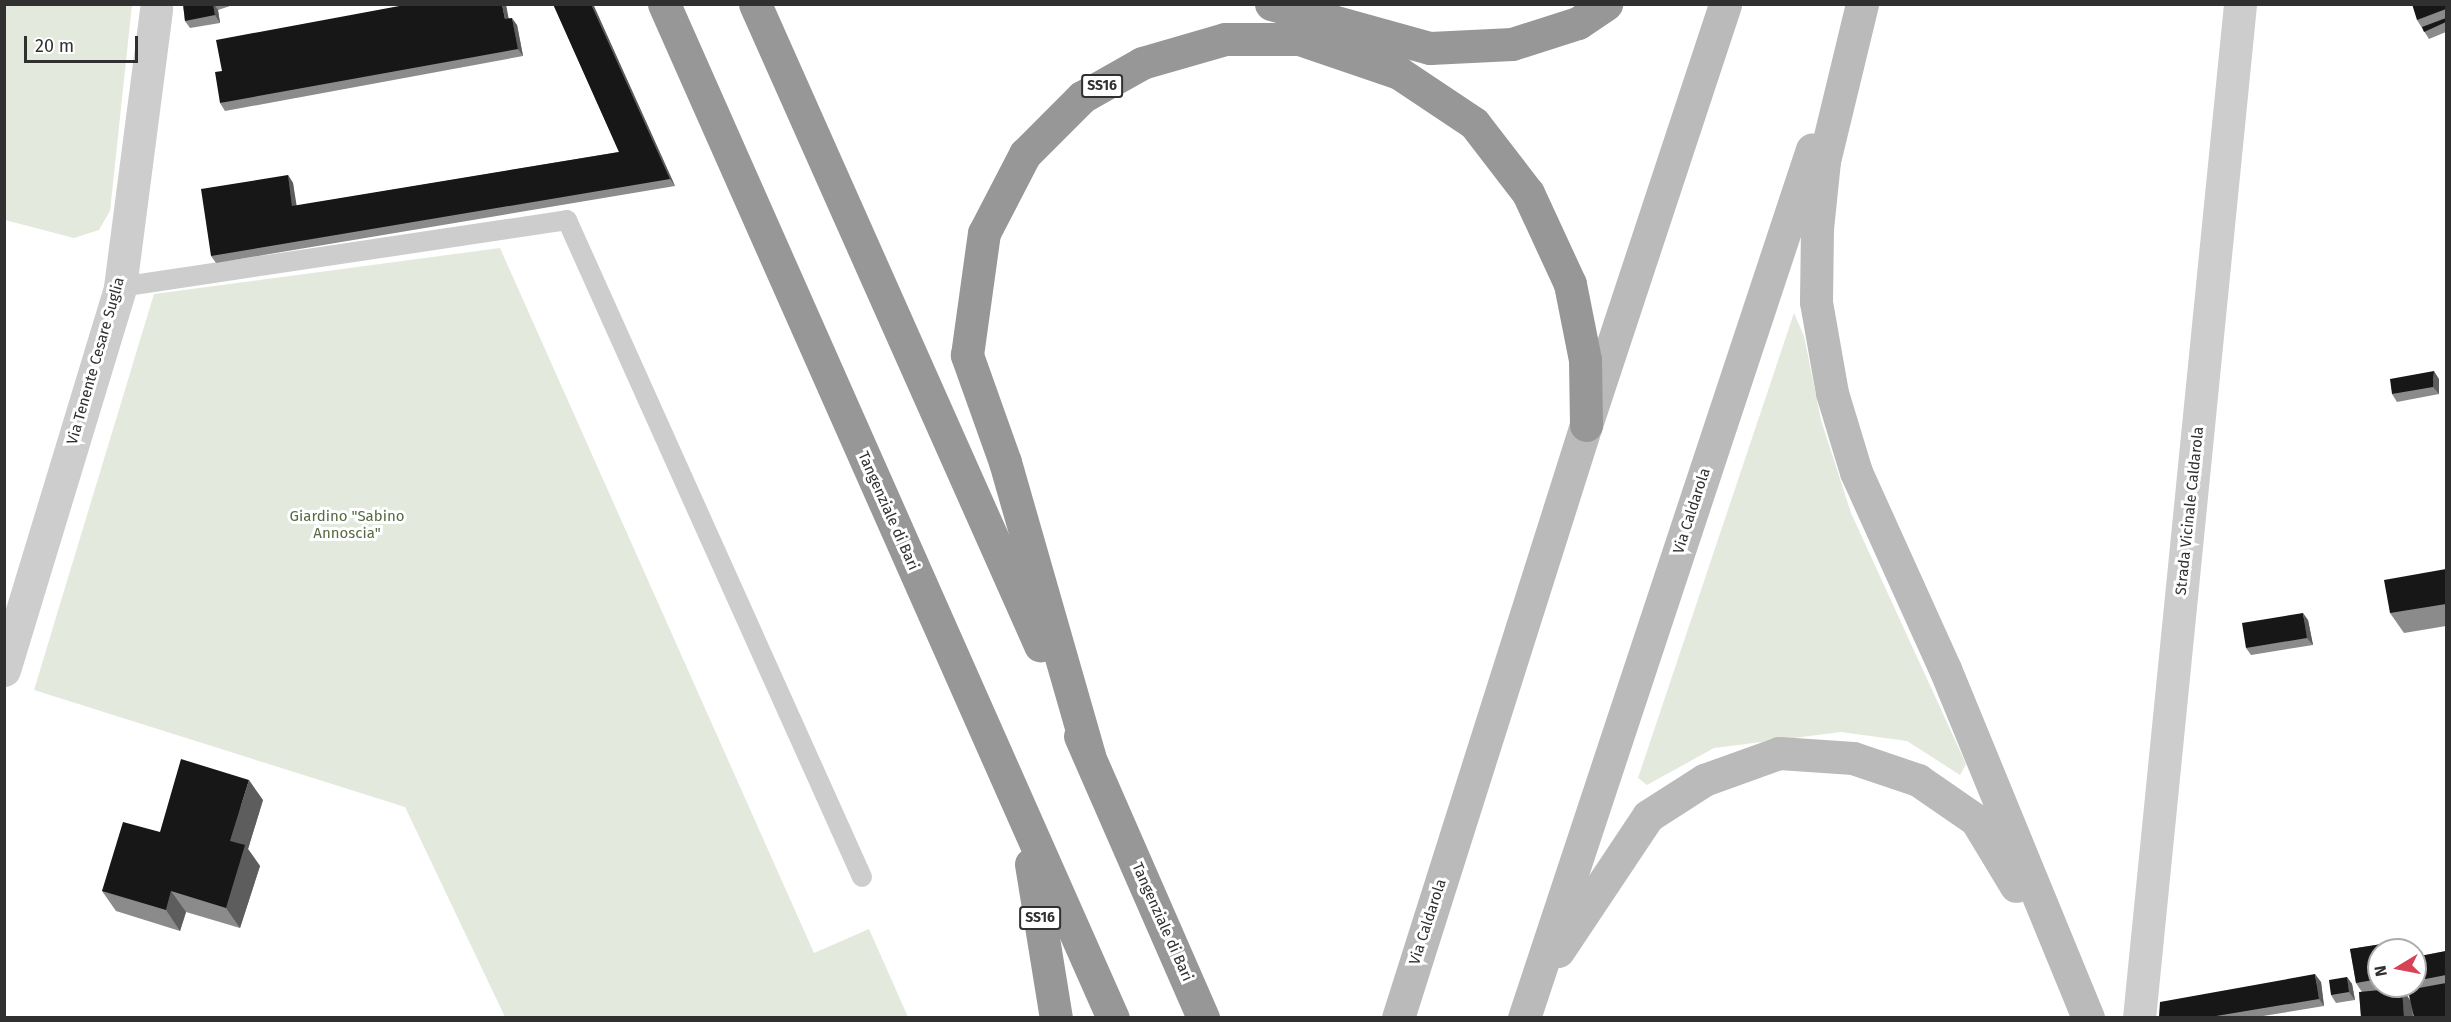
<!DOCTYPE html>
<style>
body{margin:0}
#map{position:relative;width:2451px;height:1022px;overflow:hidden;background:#fff;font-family:"Fira Sans",sans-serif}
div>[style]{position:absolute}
.green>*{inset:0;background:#e4e9dd}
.lane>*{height:20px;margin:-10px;padding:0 10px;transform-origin:10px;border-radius:10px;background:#cdcdcd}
.street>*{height:33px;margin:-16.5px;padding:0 16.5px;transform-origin:16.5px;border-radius:16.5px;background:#cdcdcd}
.secondary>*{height:33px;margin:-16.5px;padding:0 16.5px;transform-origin:16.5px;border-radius:16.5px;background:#bababa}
.highway>*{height:33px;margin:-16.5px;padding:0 16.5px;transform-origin:16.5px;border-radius:16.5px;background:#979797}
.wall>*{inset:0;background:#8b8b8b}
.shaded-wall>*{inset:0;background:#5d5d5d}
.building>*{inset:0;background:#171717}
span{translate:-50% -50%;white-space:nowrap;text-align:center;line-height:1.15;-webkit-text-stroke:6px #fff;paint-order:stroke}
.shield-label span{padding:2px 4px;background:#fff;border:2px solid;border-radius:4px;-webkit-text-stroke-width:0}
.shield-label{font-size:14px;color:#303030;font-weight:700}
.street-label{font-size:15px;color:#303030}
.park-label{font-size:15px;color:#566941}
.frame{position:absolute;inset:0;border:6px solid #303030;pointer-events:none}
.north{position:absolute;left:2367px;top:938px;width:60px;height:60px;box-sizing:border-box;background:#fff;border:2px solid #acacac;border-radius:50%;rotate:260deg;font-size:16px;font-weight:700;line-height:24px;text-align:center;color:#303030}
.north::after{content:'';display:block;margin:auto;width:21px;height:27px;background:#d84255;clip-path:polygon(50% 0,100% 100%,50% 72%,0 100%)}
.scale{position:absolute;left:24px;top:36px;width:114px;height:27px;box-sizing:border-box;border:3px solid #303030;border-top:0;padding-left:8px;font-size:18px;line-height:21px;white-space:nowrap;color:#303030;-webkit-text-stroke:4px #fff;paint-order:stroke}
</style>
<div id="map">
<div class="green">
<div style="clip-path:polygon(4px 5px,132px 5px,110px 211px,99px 230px,74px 238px,5px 220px)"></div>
<div style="clip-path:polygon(500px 248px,814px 953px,869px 929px,908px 1017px,505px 1017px,405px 807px,34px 690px,154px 294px)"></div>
<div style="clip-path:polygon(1794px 313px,1804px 336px,1821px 420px,1851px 513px,1966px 764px,1960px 775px,1907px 741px,1841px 732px,1714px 748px,1647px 785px,1638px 778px)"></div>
</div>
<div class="lane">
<div style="left:120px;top:287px;width:452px;rotate:-8.5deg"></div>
<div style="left:567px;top:220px;width:720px;rotate:65.82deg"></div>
</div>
<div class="street">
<div style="left:4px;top:670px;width:400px;rotate:-73.1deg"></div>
<div style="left:120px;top:287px;width:281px;rotate:-82.6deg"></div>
<div style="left:2139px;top:1018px;width:1019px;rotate:-84.31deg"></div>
</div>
<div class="secondary">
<div style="left:1862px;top:4px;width:162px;rotate:103.6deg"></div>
<div style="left:1824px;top:161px;width:68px;rotate:95.9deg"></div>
<div style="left:1817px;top:229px;width:73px;rotate:90.8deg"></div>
<div style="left:1816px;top:302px;width:92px;rotate:80deg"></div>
<div style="left:1832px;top:393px;width:83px;rotate:73.1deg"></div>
<div style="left:1856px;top:472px;width:216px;rotate:65.7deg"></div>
<div style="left:1945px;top:669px;width:377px;rotate:67.7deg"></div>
<div style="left:1558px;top:951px;width:162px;rotate:-56.3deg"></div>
<div style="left:1648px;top:816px;width:67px;rotate:-32.7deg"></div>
<div style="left:1704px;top:780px;width:80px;rotate:-19.8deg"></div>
<div style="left:1779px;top:753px;width:74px;rotate:3.9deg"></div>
<div style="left:1853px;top:758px;width:69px;rotate:18.7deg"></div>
<div style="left:1918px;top:780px;width:70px;rotate:34.6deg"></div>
<div style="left:1976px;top:820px;width:77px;rotate:58.8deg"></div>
<div style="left:1398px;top:1018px;width:622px;rotate:-72.41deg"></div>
<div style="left:1586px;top:425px;width:443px;rotate:-71.7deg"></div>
<div style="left:1524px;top:1018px;width:915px;rotate:-71.66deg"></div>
</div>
<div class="highway">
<div style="left:664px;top:4px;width:1109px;rotate:66.12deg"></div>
<div style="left:755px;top:4px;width:702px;rotate:66.03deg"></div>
<div style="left:1271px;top:4px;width:165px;rotate:15.5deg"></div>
<div style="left:1430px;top:48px;width:82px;rotate:-2.8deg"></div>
<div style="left:1512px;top:44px;width:69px;rotate:-17.7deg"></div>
<div style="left:1578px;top:23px;width:34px;rotate:-34deg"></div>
<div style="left:1080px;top:736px;width:308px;rotate:66.4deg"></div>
<div style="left:1089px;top:755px;width:305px;rotate:-106deg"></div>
<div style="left:1005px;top:462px;width:114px;rotate:-109.6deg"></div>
<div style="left:967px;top:355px;width:123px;rotate:-82.1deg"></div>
<div style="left:984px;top:233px;width:89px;rotate:-62.6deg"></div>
<div style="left:1025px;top:154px;width:81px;rotate:-45deg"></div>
<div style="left:1082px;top:97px;width:69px;rotate:-29.5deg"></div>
<div style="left:1142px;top:63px;width:86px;rotate:-16.1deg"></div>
<div style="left:1225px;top:39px;width:74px"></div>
<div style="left:1299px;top:39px;width:106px;rotate:18.8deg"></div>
<div style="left:1399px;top:73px;width:90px;rotate:33.7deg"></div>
<div style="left:1474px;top:123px;width:88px;rotate:52.4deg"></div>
<div style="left:1528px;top:193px;width:100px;rotate:65.2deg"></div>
<div style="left:1570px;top:284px;width:77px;rotate:78.8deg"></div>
<div style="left:1585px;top:360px;width:65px;rotate:89.1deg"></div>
<div style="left:1031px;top:864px;width:156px;rotate:80.8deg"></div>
</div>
<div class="wall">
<div style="clip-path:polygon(183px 4px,236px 4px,218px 10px,220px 23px,190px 28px,185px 21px)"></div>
<div style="clip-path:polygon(553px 4px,593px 4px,675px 186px,216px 263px,211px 256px,288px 175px,293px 183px,296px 206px,619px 152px)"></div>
<div style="clip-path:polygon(2446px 4px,2446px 32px,2429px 39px,2417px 20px)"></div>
<div style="clip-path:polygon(509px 18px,517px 25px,523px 56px,225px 111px,220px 103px)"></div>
<div style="clip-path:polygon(2439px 379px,2439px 394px,2397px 402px,2392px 394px)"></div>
<div style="clip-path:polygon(2446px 569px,2446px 626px,2404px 633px,2390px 613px)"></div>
<div style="clip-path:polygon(2308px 620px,2313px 645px,2251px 655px,2246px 648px)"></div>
<div style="clip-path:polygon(263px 800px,248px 849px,260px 866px,240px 928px,186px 912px,180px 931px,116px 911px,102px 891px,160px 832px)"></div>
<div style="clip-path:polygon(evenodd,2401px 941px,2407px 950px,2379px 950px,2379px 986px,2415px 986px,2415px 957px,2446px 951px,2446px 1017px,2414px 1017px,2412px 1010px,2413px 1017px,2361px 1017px,2359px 992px,2362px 992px,2356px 983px,2350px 949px,2401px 941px,2408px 990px,2410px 1001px,2404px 991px,2408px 990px)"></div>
<div style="clip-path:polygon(2347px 977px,2352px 984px,2355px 1000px,2336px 1003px,2331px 995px)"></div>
<div style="clip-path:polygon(2321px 982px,2324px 1006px,2257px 1017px,2159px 1017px)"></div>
</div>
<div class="shaded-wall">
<div style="clip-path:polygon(213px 4px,214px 4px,218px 10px,220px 23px,215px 15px)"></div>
<div style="clip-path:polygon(502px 4px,506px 4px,510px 26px,505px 19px)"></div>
<div style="clip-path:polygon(591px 4px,593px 4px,675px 186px,670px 179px)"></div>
<div style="clip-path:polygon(512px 18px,517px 25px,523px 56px,518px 49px)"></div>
<div style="clip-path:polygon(288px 175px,293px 183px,298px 214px,292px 206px)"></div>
<div style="clip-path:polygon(2434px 371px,2439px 379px,2439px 394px,2433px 387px)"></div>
<div style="clip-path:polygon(2303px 613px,2308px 620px,2313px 645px,2307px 638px)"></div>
<div style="clip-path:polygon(249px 780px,263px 800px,248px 849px,260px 866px,240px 928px,226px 908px,230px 841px)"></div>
<div style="clip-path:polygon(171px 891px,186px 912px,180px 931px,166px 910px)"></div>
<div style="clip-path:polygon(2401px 941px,2407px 950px,2402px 950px)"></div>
<div style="clip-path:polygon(2315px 974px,2321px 982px,2324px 1006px,2319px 999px)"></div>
<div style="clip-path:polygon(2347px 977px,2352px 984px,2355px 1000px,2349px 992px)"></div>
<div style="clip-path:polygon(2402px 988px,2412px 1003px,2413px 1017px,2404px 1017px)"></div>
</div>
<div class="building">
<div style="clip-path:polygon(183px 4px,213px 4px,215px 15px,185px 21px)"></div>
<div style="clip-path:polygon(410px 4px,502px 4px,505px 19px,512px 18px,518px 49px,220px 103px,215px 72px,222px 71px,216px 40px)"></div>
<div style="clip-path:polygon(553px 4px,591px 4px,670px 179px,211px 256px,201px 189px,288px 175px,292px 206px,619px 152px)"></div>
<div style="clip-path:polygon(2412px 4px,2446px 4px,2446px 9px,2417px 20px)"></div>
<div style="clip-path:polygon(2446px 18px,2446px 22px,2424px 32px,2422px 27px)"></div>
<div style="clip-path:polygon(2434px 371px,2433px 387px,2392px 394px,2390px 379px)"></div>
<div style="clip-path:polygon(2446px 569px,2446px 604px,2390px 613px,2384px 580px)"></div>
<div style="clip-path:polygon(2303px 613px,2307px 638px,2246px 648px,2242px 623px)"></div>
<div style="clip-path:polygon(181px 759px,249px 780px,230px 841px,245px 845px,226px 908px,171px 891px,166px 910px,102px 891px,123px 822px,160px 832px)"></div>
<div style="clip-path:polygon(2401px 941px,2402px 950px,2379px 950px,2379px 979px,2356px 983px,2350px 949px)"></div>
<div style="clip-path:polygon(2446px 951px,2446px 975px,2415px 981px,2415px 957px)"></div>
<div style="clip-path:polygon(2315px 974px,2319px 999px,2210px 1017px,2159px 1017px,2160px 1002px)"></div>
<div style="clip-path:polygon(2347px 977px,2349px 992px,2331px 995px,2329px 980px)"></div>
<div style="clip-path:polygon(2446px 983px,2446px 1017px,2414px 1017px,2408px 990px)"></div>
<div style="clip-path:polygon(2402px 988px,2404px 1017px,2361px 1017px,2359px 992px)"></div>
</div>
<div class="shield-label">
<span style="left:1102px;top:86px">SS16</span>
<span style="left:1040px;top:918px">SS16</span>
</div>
<div class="street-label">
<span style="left:96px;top:361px;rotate:-74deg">Via Tenente Cesare Suglia</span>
<span style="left:888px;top:511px;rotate:66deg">Tangenziale di Bari</span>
<span style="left:1692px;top:511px;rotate:-72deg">Via Caldarola</span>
<span style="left:2190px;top:511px;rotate:-84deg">Strada Vicinale Caldarola</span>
<span style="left:1162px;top:922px;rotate:66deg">Tangenziale di Bari</span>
<span style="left:1428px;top:922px;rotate:-72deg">Via Caldarola</span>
</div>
<div class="park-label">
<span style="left:347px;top:525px">Giardino "Sabino<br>Annoscia"</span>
</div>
<div class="frame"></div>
<div class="north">N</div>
<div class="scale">20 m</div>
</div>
